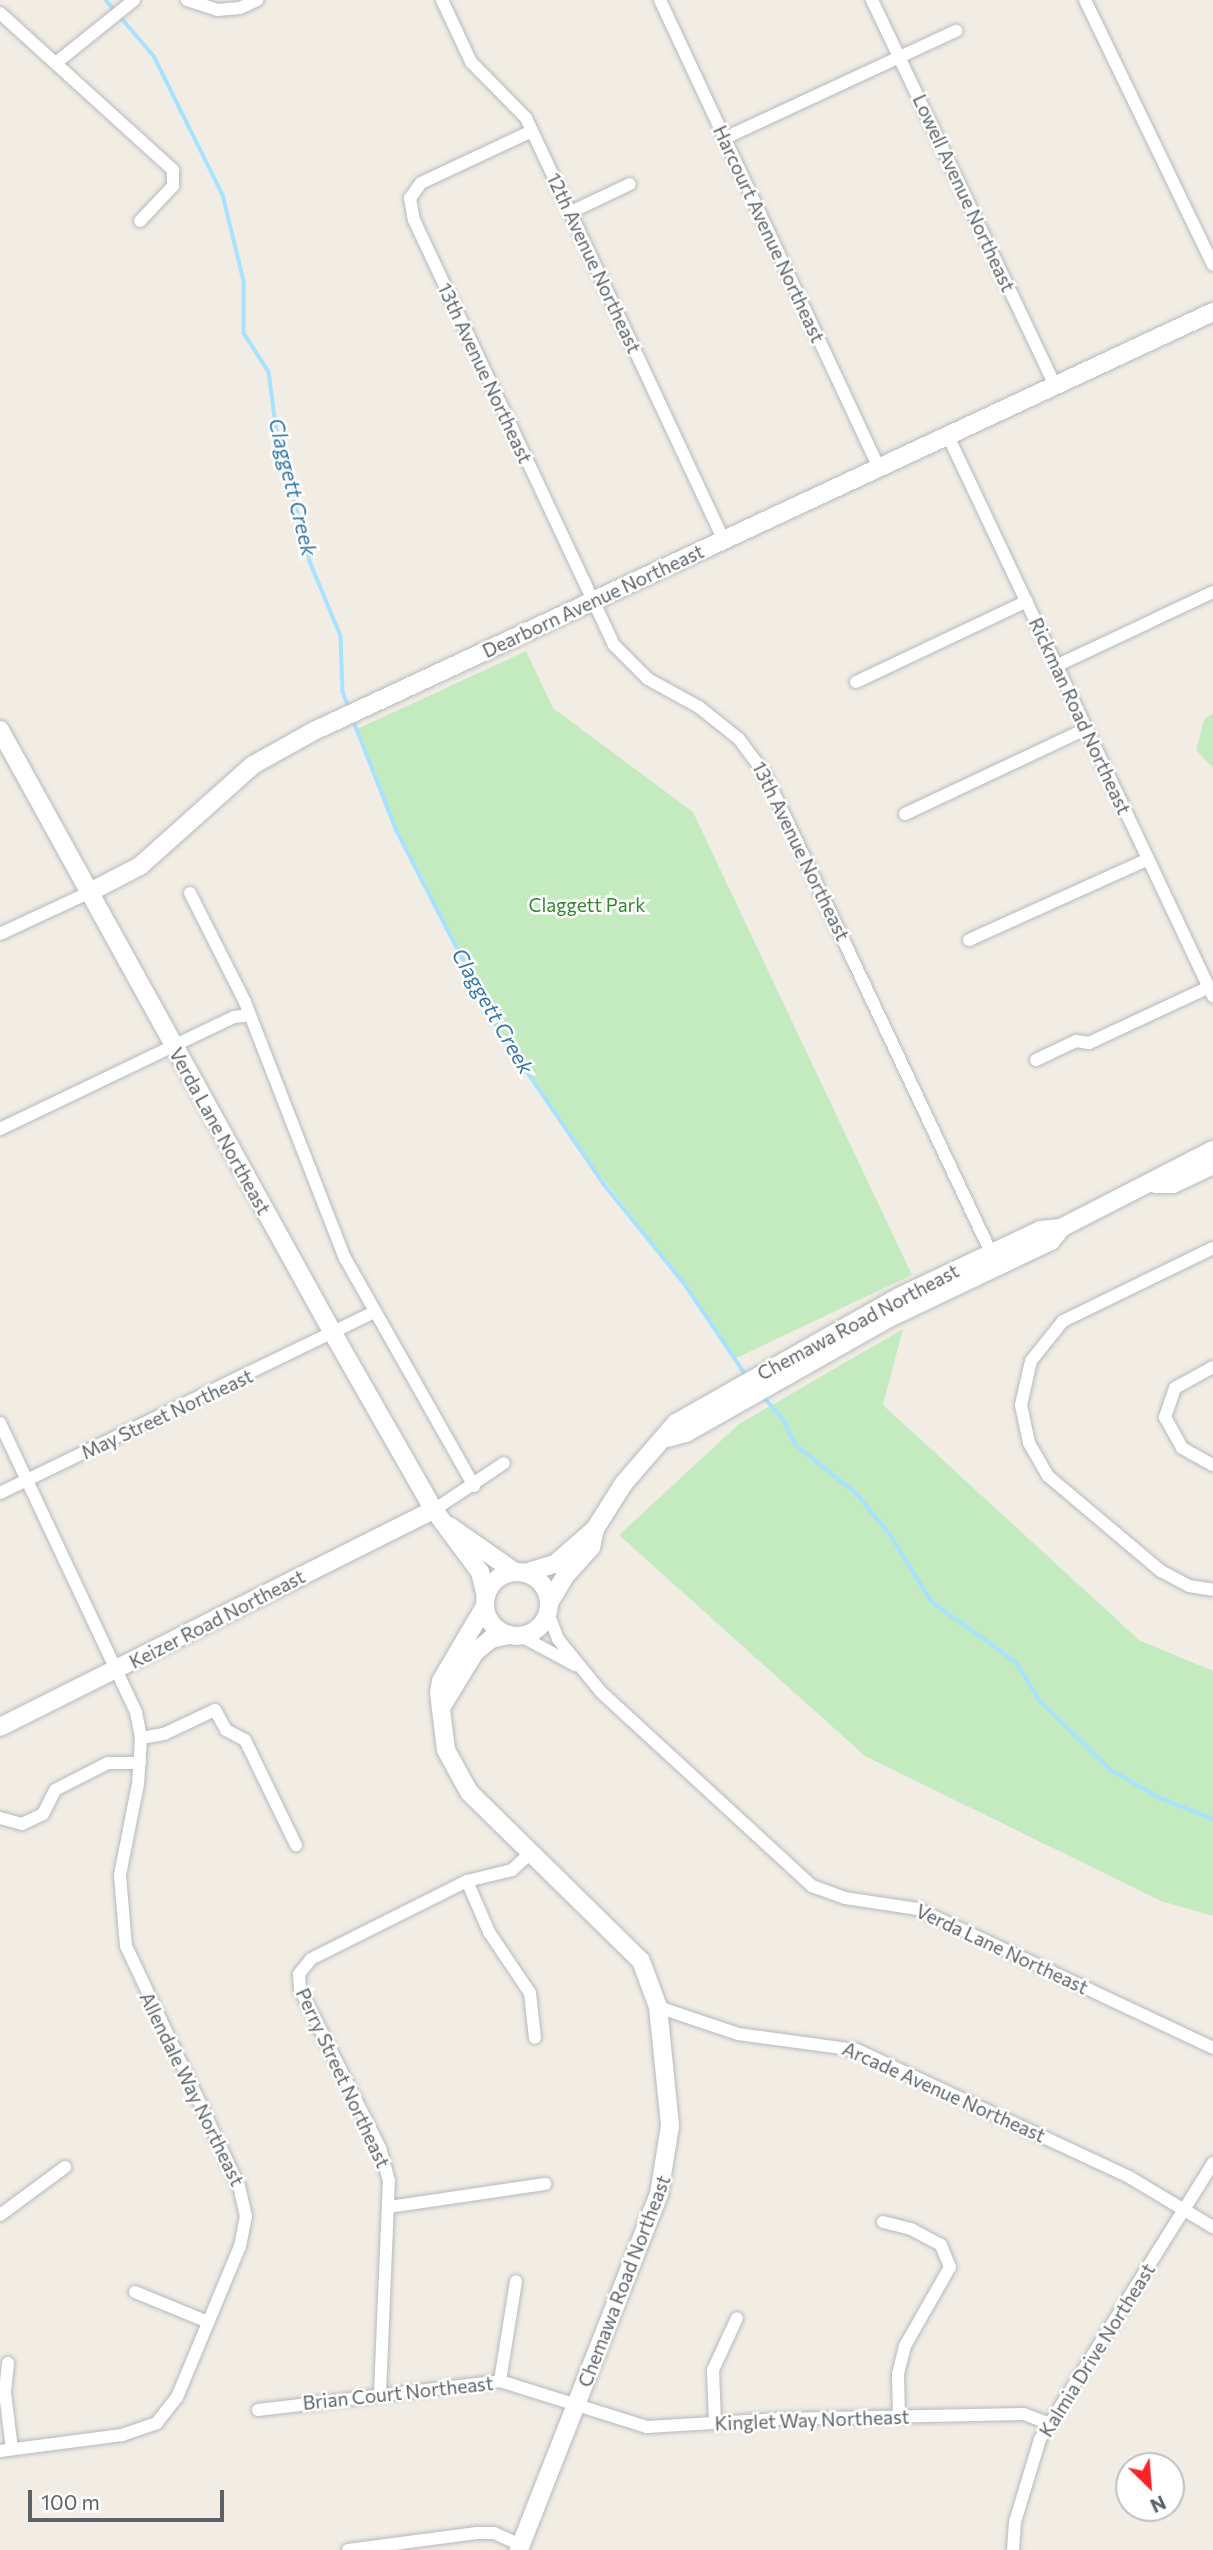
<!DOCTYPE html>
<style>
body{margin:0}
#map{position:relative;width:1213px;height:2550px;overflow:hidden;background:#f1ede5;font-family:Commissioner,sans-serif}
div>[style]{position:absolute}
.green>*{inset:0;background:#c4eac0}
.stream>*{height:3.5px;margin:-1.75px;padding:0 1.75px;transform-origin:1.75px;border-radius:1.75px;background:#a7e2ff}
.roads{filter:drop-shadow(0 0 2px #b6b9bd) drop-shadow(0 0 2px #b6b9bd)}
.street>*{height:12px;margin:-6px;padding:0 6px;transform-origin:6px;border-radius:6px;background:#fff}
.secondary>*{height:18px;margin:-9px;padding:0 9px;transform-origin:9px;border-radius:9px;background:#fff}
.secondary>.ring{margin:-9px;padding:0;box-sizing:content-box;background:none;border:18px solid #fff;border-radius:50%}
span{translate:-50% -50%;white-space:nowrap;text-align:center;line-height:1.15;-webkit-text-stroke:5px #fff;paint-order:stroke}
.street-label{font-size:19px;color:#5d6267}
.park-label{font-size:19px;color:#32862d}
.water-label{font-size:21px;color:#3479a9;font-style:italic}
.north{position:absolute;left:1115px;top:2452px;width:70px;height:70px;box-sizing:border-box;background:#fff;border:2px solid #bec0c2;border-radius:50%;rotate:155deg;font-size:19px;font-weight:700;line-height:28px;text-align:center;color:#5d6267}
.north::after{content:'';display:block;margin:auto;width:24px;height:32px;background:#f92329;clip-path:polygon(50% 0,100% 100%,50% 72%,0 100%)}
.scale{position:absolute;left:28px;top:2490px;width:196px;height:32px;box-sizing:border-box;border:4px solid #5d6267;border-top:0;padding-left:9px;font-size:21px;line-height:24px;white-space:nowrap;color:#5d6267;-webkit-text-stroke:5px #fff;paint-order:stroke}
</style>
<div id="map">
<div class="green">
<div style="clip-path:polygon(526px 651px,553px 708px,693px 812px,912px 1275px,734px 1359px,684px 1283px,562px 1126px,502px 1035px,397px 831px,357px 729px)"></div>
<div style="clip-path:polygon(1213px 713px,1213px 768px,1196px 750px,1204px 720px)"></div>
<div style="clip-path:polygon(903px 1329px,883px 1405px,1139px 1640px,1213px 1671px,1213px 1916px,1161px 1901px,865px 1756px,619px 1535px,739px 1424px)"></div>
</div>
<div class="stream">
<div style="left:106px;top:0;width:74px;rotate:49.4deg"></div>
<div style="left:154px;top:56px;width:155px;rotate:63.6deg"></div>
<div style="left:223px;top:195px;width:89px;rotate:76.3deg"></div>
<div style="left:244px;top:281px;width:52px;rotate:90deg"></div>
<div style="left:244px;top:333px;width:46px;rotate:57.3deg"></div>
<div style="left:269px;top:372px;width:62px;rotate:82.5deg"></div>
<div style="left:277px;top:433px;width:135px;rotate:75.5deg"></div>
<div style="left:311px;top:564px;width:78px;rotate:67.4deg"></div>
<div style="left:341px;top:636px;width:56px;rotate:88deg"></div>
<div style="left:343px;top:692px;width:17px;rotate:69deg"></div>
<div style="left:353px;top:719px;width:120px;rotate:68.6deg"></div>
<div style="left:397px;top:831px;width:229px;rotate:62.8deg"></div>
<div style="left:502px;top:1035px;width:181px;rotate:55.6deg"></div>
<div style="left:604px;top:1184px;width:127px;rotate:51.1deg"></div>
<div style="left:684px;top:1283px;width:111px;rotate:56deg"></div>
<div style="left:762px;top:1395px;width:33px;rotate:49deg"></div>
<div style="left:784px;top:1420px;width:26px;rotate:65deg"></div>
<div style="left:795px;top:1444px;width:78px;rotate:38.8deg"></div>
<div style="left:856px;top:1493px;width:53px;rotate:50.3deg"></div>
<div style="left:890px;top:1534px;width:80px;rotate:58.3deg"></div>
<div style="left:932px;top:1602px;width:103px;rotate:35.5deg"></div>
<div style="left:1016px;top:1662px;width:46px;rotate:58.4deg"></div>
<div style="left:1040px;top:1701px;width:99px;rotate:44.2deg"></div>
<div style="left:1111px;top:1770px;width:56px;rotate:29.7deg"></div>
<div style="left:1160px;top:1798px;width:57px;rotate:21.6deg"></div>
</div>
<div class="roads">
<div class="street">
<div style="left:187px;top:0;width:32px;rotate:18deg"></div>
<div style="left:217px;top:10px;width:23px;rotate:-5deg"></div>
<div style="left:240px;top:8px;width:19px;rotate:-25deg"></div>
<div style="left:442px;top:0;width:68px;rotate:64.9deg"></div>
<div style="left:471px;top:62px;width:78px;rotate:45.5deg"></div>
<div style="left:526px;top:118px;width:467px;rotate:64.9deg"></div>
<div style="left:660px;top:0;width:517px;rotate:64.92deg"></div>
<div style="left:872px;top:0;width:427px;rotate:64.6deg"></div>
<div style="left:1085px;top:0;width:294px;rotate:64.2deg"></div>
<div style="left:0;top:13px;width:234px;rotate:42.2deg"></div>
<div style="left:173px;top:170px;width:16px;rotate:90deg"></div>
<div style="left:173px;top:186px;width:48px;rotate:133.3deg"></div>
<div style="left:57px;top:62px;width:99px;rotate:-38.8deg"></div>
<div style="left:532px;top:131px;width:123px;rotate:154.9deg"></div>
<div style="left:421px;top:183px;width:19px;rotate:126deg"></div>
<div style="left:410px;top:198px;width:22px;rotate:80deg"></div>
<div style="left:414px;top:220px;width:470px;rotate:64.8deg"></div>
<div style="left:614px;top:645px;width:48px;rotate:45deg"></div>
<div style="left:648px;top:679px;width:58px;rotate:28.8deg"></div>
<div style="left:699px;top:707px;width:51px;rotate:38.7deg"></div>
<div style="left:739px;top:739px;width:44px;rotate:53.4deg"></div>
<div style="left:765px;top:774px;width:536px;rotate:64.72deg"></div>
<div style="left:725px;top:138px;width:255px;rotate:-24.9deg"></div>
<div style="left:571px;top:212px;width:65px;rotate:-25.4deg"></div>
<div style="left:948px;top:436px;width:620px;rotate:64.68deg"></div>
<div style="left:1058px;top:665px;width:171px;rotate:-25.2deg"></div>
<div style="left:856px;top:682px;width:189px;rotate:-25.3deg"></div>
<div style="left:905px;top:814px;width:200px;rotate:-25.2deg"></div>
<div style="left:190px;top:893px;width:122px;rotate:63.2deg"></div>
<div style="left:245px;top:1002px;width:275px;rotate:68.7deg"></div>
<div style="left:345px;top:1258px;width:262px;rotate:60.5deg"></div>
<div style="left:0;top:934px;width:97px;rotate:-25deg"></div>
<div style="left:969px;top:940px;width:194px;rotate:-24.3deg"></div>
<div style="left:1036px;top:1060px;width:44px;rotate:-25.4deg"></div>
<div style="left:1076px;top:1041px;width:13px;rotate:9deg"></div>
<div style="left:1089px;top:1043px;width:132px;rotate:-25deg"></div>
<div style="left:0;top:1129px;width:259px;rotate:-25.6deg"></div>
<div style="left:234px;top:1017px;width:16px;rotate:-7deg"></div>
<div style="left:1213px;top:1248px;width:167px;rotate:154deg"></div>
<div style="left:1063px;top:1321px;width:51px;rotate:128.7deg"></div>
<div style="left:1031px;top:1361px;width:45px;rotate:102.8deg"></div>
<div style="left:1021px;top:1405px;width:39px;rotate:78deg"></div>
<div style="left:1029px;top:1443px;width:38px;rotate:60deg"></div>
<div style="left:1048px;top:1476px;width:148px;rotate:40.1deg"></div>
<div style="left:1161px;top:1571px;width:32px;rotate:28deg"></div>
<div style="left:1189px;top:1586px;width:24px;rotate:9deg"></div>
<div style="left:1213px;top:1367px;width:43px;rotate:151.1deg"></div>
<div style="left:1175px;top:1388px;width:31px;rotate:109deg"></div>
<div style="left:1165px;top:1417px;width:35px;rotate:61deg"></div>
<div style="left:1182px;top:1448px;width:35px;rotate:29deg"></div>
<div style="left:0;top:1423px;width:319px;rotate:64.8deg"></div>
<div style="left:136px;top:1712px;width:26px;rotate:79deg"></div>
<div style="left:141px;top:1738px;width:46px;rotate:93.7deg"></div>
<div style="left:138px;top:1784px;width:93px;rotate:101.2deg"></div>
<div style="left:120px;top:1875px;width:71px;rotate:85.2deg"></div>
<div style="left:126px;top:1946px;width:265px;rotate:64.8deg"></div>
<div style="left:239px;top:2186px;width:31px;rotate:77deg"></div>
<div style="left:246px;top:2216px;width:31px;rotate:101deg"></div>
<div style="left:240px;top:2246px;width:164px;rotate:112.6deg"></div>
<div style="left:177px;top:2397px;width:33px;rotate:128deg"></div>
<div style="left:157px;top:2423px;width:37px;rotate:161deg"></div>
<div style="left:122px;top:2435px;width:123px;rotate:172.5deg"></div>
<div style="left:0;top:1493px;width:416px;rotate:-25.8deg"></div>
<div style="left:434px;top:1510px;width:84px;rotate:-33.9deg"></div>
<div style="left:548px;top:1613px;width:28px;rotate:69deg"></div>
<div style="left:558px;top:1639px;width:68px;rotate:50.9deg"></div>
<div style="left:601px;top:1692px;width:287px;rotate:42.6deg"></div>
<div style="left:812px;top:1886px;width:35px;rotate:20deg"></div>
<div style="left:845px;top:1898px;width:74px;rotate:8.6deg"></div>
<div style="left:918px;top:1909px;width:326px;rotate:25.2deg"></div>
<div style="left:519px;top:1635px;width:64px;rotate:28.2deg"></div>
<div style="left:141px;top:1738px;width:23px;rotate:-10deg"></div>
<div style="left:164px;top:1734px;width:56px;rotate:-25.2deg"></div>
<div style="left:215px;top:1710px;width:23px;rotate:61deg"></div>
<div style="left:226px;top:1730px;width:21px;rotate:28deg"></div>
<div style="left:245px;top:1740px;width:117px;rotate:64.1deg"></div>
<div style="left:0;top:1818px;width:23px;rotate:15deg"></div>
<div style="left:22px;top:1824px;width:23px;rotate:-25deg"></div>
<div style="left:43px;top:1814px;width:27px;rotate:-63deg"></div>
<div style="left:55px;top:1790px;width:59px;rotate:-27deg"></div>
<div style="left:108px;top:1763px;width:32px"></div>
<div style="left:467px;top:1881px;width:56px;rotate:66.7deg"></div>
<div style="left:489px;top:1932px;width:73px;rotate:56.1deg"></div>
<div style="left:530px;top:1993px;width:45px;rotate:83.7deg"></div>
<div style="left:658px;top:2007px;width:84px;rotate:18.6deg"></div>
<div style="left:738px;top:2034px;width:120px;rotate:7.7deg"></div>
<div style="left:857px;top:2050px;width:300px;rotate:25deg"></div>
<div style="left:1129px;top:2177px;width:98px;rotate:30.8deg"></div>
<div style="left:389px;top:2207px;width:158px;rotate:-8.4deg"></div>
<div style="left:0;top:2215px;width:81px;rotate:-36.4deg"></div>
<div style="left:883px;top:2222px;width:29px;rotate:14deg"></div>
<div style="left:911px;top:2229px;width:34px;rotate:28deg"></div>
<div style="left:941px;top:2245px;width:24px;rotate:68deg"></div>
<div style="left:950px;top:2267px;width:91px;rotate:119.7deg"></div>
<div style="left:905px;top:2346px;width:29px;rotate:104deg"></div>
<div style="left:898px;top:2374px;width:43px;rotate:88.7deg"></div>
<div style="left:135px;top:2292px;width:79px;rotate:22.3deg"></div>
<div style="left:8px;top:2363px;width:30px;rotate:96deg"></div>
<div style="left:5px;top:2393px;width:56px;rotate:82.9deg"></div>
<div style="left:500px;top:2381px;width:101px;rotate:-80.9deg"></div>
<div style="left:380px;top:2393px;width:212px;rotate:-87.6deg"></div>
<div style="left:389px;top:2181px;width:34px;rotate:-105deg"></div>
<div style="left:380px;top:2148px;width:178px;rotate:-116.7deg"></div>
<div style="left:300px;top:1989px;width:15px;rotate:-94deg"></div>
<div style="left:299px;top:1974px;width:19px;rotate:-51deg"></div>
<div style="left:311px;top:1959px;width:174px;rotate:-26.6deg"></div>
<div style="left:467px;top:1881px;width:46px;rotate:-13.7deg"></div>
<div style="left:512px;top:1870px;width:26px;rotate:-43deg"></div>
<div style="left:258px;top:2410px;width:244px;rotate:-6.8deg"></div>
<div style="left:500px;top:2381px;width:154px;rotate:17.4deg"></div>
<div style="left:647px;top:2427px;width:133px;rotate:-3.4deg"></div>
<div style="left:780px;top:2419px;width:244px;rotate:-1.2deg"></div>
<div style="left:1024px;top:2414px;width:26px;rotate:21deg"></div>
<div style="left:715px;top:2422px;width:52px;rotate:-92.2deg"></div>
<div style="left:713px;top:2370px;width:57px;rotate:-65.2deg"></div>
<div style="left:348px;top:2550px;width:130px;rotate:-7.5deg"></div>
<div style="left:477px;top:2533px;width:17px"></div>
<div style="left:494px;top:2533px;width:30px;rotate:24deg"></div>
<div style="left:1013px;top:2550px;width:28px;rotate:-86deg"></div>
<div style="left:1015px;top:2522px;width:87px;rotate:-73.2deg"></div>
<div style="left:1040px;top:2439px;width:326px;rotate:-57.9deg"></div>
</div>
<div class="secondary">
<div style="left:0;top:730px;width:691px;rotate:61.1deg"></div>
<div style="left:334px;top:1335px;width:202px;rotate:60.3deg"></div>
<div style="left:434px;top:1510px;width:77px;rotate:53.4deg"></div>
<div style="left:480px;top:1572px;width:25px;rotate:76deg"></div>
<div style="left:88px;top:893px;width:59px;rotate:-27.4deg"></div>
<div style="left:140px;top:866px;width:152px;rotate:-41.8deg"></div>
<div style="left:253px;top:765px;width:70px;rotate:-29.1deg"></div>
<div style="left:314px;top:731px;width:992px;rotate:-24.99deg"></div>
<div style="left:1155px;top:1184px;width:18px"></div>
<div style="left:1173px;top:1184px;width:44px;rotate:-25.4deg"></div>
<div style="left:667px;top:1438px;width:20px;rotate:-15deg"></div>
<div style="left:686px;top:1433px;width:233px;rotate:-29.5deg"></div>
<div style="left:889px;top:1318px;width:179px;rotate:-25.4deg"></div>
<div style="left:1051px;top:1241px;width:16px;rotate:-52deg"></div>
<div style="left:449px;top:1526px;width:80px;rotate:34.9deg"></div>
<div class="ring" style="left:485px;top:1572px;width:46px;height:46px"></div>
<div style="left:525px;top:1573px;width:31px;rotate:-17deg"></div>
<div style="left:555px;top:1564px;width:53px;rotate:-41.2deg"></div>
<div style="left:549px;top:1603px;width:33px;rotate:-59deg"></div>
<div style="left:566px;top:1575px;width:38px;rotate:-48deg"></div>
<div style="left:591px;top:1547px;width:18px;rotate:-77deg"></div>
<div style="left:595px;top:1529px;width:54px;rotate:-57.8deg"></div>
<div style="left:624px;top:1483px;width:79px;rotate:-49.1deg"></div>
<div style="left:676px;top:1423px;width:256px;rotate:-29.5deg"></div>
<div style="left:899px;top:1297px;width:157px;rotate:-25.3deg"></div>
<div style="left:1041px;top:1230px;width:20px;rotate:-6deg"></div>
<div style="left:1061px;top:1228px;width:171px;rotate:-27.2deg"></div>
<div style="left:485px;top:1606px;width:87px;rotate:120.4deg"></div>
<div style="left:441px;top:1681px;width:12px;rotate:99deg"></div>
<div style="left:439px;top:1693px;width:57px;rotate:83deg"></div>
<div style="left:446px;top:1750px;width:48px;rotate:61.3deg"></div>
<div style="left:469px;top:1792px;width:241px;rotate:44.5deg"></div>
<div style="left:641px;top:1961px;width:49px;rotate:69.7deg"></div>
<div style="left:658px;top:2007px;width:120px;rotate:84.2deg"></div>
<div style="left:670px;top:2126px;width:69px;rotate:99.2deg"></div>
<div style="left:659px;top:2194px;width:383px;rotate:111.5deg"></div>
<div style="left:442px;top:1706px;width:63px;rotate:-58.6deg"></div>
<div style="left:475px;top:1652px;width:21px;rotate:-39deg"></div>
<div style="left:491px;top:1639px;width:18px;rotate:-13deg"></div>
<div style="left:0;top:1727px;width:485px;rotate:-26.6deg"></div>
</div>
</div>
<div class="street-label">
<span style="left:964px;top:193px;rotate:65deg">Lowell Avenue Northeast</span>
<span style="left:769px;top:234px;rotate:65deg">Harcourt Avenue Northeast</span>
<span style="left:594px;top:263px;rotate:65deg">12th Avenue Northeast</span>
<span style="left:485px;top:373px;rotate:65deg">13th Avenue Northeast</span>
<span style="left:593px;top:601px;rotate:-25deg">Dearborn Avenue Northeast</span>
<span style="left:1080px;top:716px;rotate:65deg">Rickman Road Northeast</span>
<span style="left:801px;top:851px;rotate:64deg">13th Avenue Northeast</span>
<span style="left:220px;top:1131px;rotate:61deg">Verda Lane Northeast</span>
<span style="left:858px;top:1322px;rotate:-28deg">Chemawa Road Northeast</span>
<span style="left:167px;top:1414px;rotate:-25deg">May Street Northeast</span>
<span style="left:217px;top:1619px;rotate:-27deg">Keizer Road Northeast</span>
<span style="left:1002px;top:1949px;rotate:25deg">Verda Lane Northeast</span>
<span style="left:343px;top:2078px;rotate:65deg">Perry Street Northeast</span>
<span style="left:192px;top:2089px;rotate:64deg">Allendale Way Northeast</span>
<span style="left:944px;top:2092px;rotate:24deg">Arcade Avenue Northeast</span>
<span style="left:624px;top:2281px;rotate:-69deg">Chemawa Road Northeast</span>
<span style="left:1097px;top:2350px;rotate:-58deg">Kalmia Drive Northeast</span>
<span style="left:398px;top:2393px;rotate:-6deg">Brian Court Northeast</span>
<span style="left:812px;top:2420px;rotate:-2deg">Kinglet Way Northeast</span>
</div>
<div class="park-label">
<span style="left:587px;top:905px">Claggett Park</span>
</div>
<div class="water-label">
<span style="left:293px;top:487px;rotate:76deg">Claggett Creek</span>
<span style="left:493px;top:1011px;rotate:60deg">Claggett Creek</span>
</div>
<div class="north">N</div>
<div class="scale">100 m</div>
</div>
